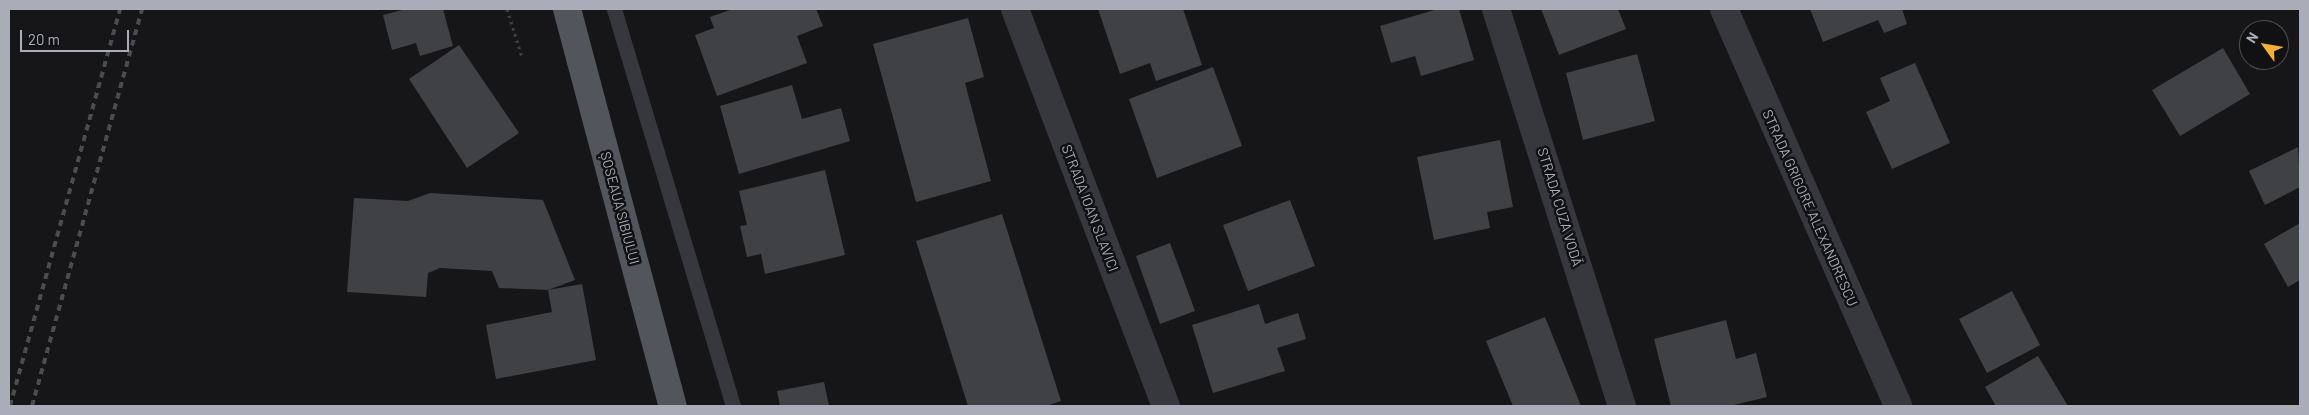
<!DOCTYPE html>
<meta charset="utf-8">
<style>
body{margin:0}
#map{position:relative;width:2309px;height:415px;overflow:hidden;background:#161618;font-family:Barlow,sans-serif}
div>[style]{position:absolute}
.building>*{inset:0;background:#404145}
.path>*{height:3px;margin-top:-1.5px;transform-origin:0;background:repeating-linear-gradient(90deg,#3d3f44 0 2.5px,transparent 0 6.5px)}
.service>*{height:15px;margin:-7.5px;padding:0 7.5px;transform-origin:7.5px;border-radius:7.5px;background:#37383d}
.minor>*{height:28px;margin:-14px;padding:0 14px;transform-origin:14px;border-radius:14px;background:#37383d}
.primary>*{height:28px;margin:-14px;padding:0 14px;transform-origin:14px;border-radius:14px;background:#53555c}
.rail>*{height:4px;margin-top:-2px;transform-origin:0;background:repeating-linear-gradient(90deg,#4a4c52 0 6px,transparent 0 11px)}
span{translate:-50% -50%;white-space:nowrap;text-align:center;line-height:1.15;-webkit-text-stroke:5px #111113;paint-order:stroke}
.street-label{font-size:14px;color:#a8adb8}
.frame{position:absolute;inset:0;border:10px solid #a8adb8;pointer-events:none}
.north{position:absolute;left:2239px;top:20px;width:50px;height:50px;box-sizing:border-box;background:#111113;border:1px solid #4d4f55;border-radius:50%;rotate:302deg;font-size:14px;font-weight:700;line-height:20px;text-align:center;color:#a8adb8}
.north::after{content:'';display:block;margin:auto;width:18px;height:22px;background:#f2b134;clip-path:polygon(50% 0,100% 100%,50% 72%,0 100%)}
.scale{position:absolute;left:20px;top:30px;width:109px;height:22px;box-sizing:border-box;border:2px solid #a8adb8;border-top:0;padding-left:6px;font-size:15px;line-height:18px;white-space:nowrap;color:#a8adb8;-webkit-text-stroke:4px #111113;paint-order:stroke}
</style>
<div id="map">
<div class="building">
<div style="clip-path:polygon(406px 9px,443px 9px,453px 46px,420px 56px,416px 43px,392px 50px,383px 15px)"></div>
<div style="clip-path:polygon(733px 9px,816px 9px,823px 26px,797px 36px,807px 63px,717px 96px,695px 35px,714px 28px,710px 17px)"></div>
<div style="clip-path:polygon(1098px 9px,1183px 9px,1202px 65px,1156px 81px,1150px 63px,1120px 74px)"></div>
<div style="clip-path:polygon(1438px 9px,1459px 9px,1474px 60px,1421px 76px,1415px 56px,1391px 63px,1380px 26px)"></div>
<div style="clip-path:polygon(1541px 9px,1618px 9px,1626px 29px,1559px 55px)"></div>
<div style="clip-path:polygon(1810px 9px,1902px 9px,1907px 24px,1884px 33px,1878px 20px,1823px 42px)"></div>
<div style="clip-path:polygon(968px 18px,984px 77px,965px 83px,991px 181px,916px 202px,873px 44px)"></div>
<div style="clip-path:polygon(459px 45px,519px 133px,467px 168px,409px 79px)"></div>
<div style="clip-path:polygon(2223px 48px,2250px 94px,2180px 136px,2152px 90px)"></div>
<div style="clip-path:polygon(1637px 54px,1655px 121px,1583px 140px,1566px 73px)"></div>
<div style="clip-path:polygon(1915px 63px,1950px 143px,1892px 169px,1866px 112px,1890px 101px,1880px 78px)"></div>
<div style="clip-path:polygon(1213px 67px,1242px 146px,1157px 178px,1129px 99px)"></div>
<div style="clip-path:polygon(792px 85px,802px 119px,841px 108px,850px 141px,739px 174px,720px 106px)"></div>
<div style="clip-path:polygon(1500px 140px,1513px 207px,1487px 212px,1490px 228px,1434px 240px,1417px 157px)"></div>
<div style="clip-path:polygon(2298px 147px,2300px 187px,2265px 205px,2249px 171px)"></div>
<div style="clip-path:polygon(825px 170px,845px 255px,765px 274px,761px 254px,747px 257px,740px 226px,747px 225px,739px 191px)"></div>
<div style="clip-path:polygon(430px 193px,543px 200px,575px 280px,548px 290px,499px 288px,492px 271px,440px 268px,428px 273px,426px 297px,347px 292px,354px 198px,408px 201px)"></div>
<div style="clip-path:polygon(1290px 200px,1315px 266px,1248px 291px,1223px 225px)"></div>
<div style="clip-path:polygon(1002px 214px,1061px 401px,1046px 406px,968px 406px,916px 241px)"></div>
<div style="clip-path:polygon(2300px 223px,2300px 280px,2288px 287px,2264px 244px)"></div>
<div style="clip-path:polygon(1170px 243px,1195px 311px,1160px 324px,1136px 256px)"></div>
<div style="clip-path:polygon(582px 284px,596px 360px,496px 379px,486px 325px,552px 312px,548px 290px)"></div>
<div style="clip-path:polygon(2012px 291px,2040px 345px,1987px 373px,1959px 319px)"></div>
<div style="clip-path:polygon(1259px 304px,1265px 324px,1298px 313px,1306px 339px,1277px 348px,1285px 371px,1213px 393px,1192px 325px)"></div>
<div style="clip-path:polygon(1545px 317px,1581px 406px,1513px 406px,1486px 341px)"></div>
<div style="clip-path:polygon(1726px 320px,1736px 359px,1756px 353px,1767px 397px,1730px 406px,1671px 406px,1654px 339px)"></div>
<div style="clip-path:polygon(2038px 356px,2068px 406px,1996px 406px,1985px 387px)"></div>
<div style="clip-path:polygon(824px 382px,829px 406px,780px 406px,777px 391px)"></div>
</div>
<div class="path">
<div style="left:507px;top:9px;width:50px;rotate:72.6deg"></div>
</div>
<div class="service">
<div style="left:614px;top:9px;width:414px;rotate:73.3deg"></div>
</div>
<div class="minor">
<div style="left:1015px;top:9px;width:425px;rotate:69.2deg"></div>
<div style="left:1496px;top:9px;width:417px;rotate:72.4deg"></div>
<div style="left:1724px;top:9px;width:433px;rotate:66.3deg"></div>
</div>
<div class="primary">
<div style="left:567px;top:9px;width:411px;rotate:75.1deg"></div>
</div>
<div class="rail">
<div style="left:10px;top:406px;width:412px;rotate:-74.5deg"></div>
<div style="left:32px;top:406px;width:412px;rotate:-74.5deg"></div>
</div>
<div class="street-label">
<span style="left:1560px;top:207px;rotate:73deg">STRADA CUZA VODĂ</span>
<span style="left:620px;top:208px;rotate:75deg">ȘOSEAUA SIBIULUI</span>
<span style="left:1090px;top:208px;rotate:69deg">STRADA IOAN SLAVICI</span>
<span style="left:1810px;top:208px;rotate:66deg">STRADA GRIGORE ALEXANDRESCU</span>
</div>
<div class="frame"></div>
<div class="north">N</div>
<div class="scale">20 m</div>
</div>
